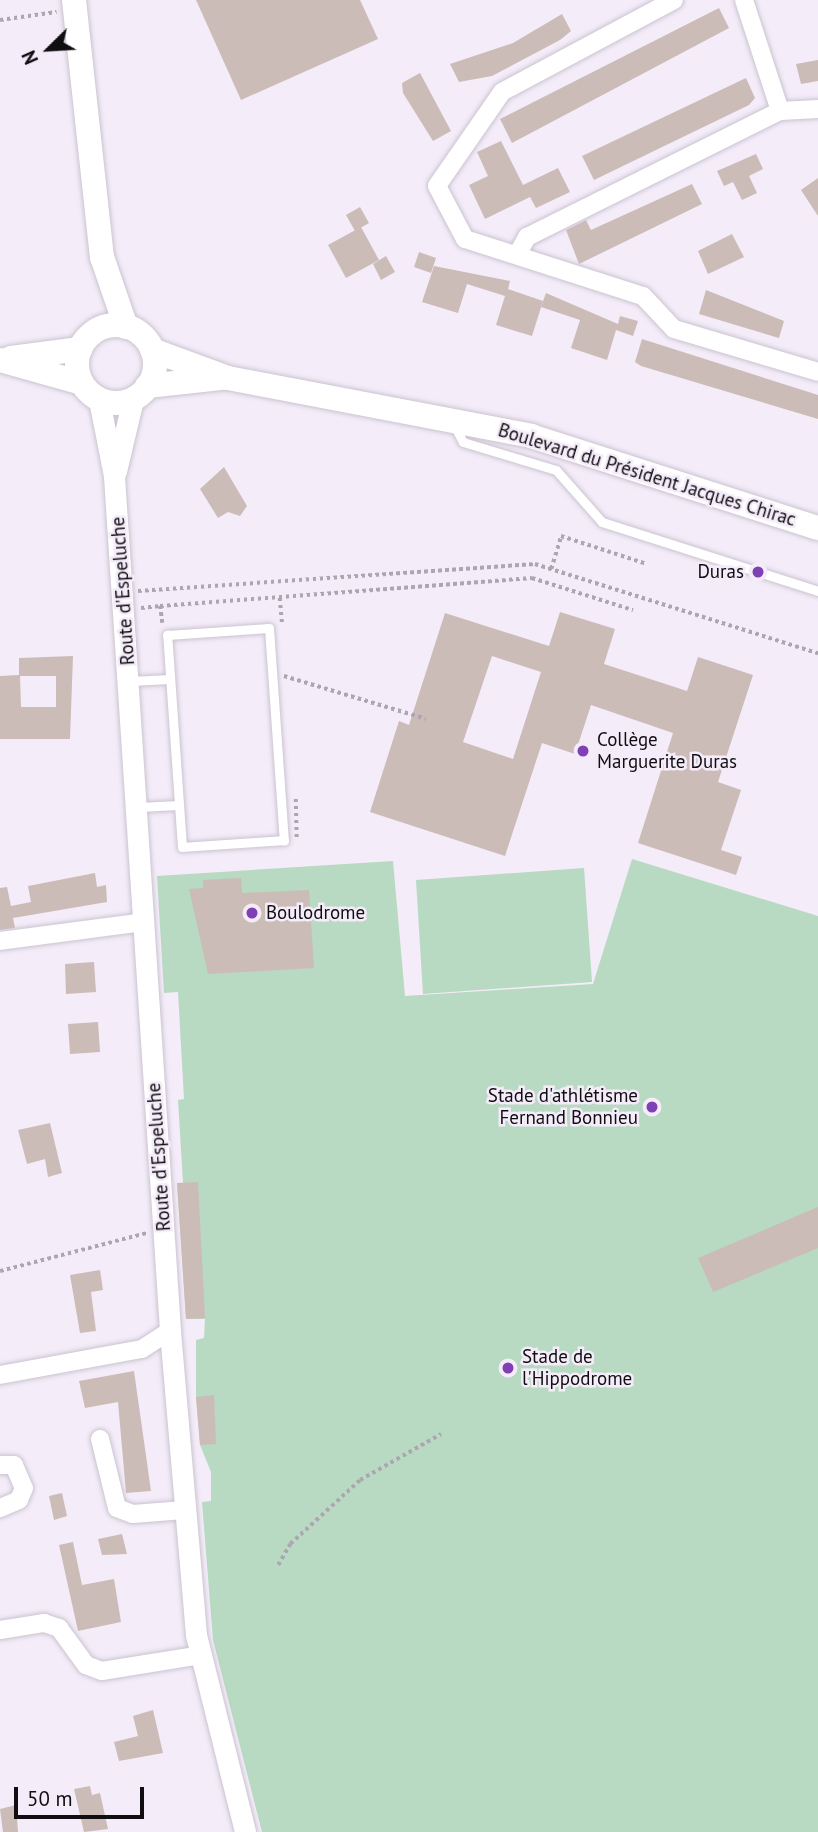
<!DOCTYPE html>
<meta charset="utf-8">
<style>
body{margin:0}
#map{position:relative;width:818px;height:1832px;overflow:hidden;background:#f4ecf9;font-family:"PT Sans",sans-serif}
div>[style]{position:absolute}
.green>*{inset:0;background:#b8d9c2}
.building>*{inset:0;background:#ccbcb8}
.path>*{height:3.5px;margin-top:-1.75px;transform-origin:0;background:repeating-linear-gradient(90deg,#aca6b0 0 3.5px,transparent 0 7px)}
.roads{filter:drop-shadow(0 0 2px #cbc3d0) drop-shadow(0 0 2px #cbc3d0)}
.service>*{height:9px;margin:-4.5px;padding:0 4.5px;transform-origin:4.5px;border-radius:4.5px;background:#fff}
.minor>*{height:18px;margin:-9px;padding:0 9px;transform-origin:9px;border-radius:9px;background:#fff}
.tertiary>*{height:21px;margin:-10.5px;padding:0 10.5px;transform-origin:10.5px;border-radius:10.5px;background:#fff}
.secondary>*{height:24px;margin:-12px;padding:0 12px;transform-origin:12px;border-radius:12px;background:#fff}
.secondary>.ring{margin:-12px;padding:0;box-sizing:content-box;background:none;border:24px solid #fff;border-radius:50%}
.dots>*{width:19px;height:19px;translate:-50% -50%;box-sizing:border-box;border:4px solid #f4ecf9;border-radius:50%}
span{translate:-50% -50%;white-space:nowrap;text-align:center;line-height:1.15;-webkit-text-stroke:5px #f4ecf9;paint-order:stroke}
.street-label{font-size:19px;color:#110e12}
.poi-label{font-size:19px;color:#110e12}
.right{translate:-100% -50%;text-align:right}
.left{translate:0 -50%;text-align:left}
.north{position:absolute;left:14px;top:14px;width:70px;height:70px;-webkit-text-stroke:5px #f4ecf9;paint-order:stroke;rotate:246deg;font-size:19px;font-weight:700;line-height:28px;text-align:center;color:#110e12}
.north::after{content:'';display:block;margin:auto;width:24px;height:32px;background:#110e12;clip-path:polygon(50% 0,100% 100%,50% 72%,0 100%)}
.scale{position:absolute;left:14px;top:1787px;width:130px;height:32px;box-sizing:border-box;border:4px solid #110e12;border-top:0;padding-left:9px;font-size:21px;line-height:24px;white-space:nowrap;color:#110e12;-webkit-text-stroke:5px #f4ecf9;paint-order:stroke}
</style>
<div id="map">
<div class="green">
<div style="clip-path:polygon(632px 859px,818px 916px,818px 1832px,262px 1832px,213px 1640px,202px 1502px,211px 1501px,211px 1472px,200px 1445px,196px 1397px,196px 1340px,204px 1338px,205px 1319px,186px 1319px,177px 1183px,183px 1183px,178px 1100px,184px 1099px,178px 992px,164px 993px,157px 876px,393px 861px,405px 996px,593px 984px)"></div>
<div style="clip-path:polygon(584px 868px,592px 982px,423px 994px,416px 880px)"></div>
</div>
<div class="building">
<div style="clip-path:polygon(196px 0,360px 0,378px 39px,241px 100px)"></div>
<div style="clip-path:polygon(719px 8px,729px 28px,512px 143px,500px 119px)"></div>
<div style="clip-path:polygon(562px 14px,571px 31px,560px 40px,492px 76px,459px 82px,450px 64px,513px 43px)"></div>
<div style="clip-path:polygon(818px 60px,818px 81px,801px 84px,796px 64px)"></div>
<div style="clip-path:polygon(420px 73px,451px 131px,433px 141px,403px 93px,402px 83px)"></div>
<div style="clip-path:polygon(746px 78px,755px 98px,749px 105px,594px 180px,582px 156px)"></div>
<div style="clip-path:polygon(501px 141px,523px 185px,558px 168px,570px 192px,536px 208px,530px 197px,485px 219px,469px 185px,488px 176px,477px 152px)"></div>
<div style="clip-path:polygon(756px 154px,763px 169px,749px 176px,757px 193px,742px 200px,733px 182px,724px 186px,717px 171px)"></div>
<div style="clip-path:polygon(818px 178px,818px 216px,801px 190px)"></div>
<div style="clip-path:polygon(692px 184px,702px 204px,579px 264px,566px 230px,586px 220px,591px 230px)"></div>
<div style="clip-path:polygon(360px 207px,369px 223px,355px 231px,346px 215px)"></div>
<div style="clip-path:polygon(361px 227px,379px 260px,346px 278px,328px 245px)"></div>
<div style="clip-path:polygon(732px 234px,744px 257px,708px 274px,698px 251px)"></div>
<div style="clip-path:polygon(419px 252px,436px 258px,431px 273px,414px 267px)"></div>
<div style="clip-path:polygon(386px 256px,395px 272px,381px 280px,373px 264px)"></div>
<div style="clip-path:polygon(434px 266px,510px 281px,508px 289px,543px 301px,532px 336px,496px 325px,505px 296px,467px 284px,458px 313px,422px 302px)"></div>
<div style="clip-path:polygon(706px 290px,784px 321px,779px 338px,699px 314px)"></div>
<div style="clip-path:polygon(546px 293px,618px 324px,620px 316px,638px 321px,633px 336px,616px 330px,607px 360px,571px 348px,580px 320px,541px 307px)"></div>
<div style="clip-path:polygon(642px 339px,818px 395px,818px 419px,641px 366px,635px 362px)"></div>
<div style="clip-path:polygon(224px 467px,247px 506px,240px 516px,228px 512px,218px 518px,200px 489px)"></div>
<div style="clip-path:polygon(evenodd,560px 612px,615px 629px,604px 664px,687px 691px,698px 657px,753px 675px,718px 782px,741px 790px,721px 850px,742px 857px,736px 875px,638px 843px,673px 733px,591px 705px,575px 754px,542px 743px,505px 856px,370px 812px,399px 721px,409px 725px,445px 613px,549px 646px,560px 612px,492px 656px,541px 672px,513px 759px,463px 742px,492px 656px)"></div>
<div style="clip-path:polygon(evenodd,73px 656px,70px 739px,0 739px,0 676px,19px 675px,19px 658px,73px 656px,20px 676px,56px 676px,56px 707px,21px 707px,20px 676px)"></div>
<div style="clip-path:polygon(95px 873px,97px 887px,106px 885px,107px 902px,13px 918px,15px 928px,0 930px,0 888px,7px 887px,11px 906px,31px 902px,28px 886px)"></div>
<div style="clip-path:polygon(241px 878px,242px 893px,309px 890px,314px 968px,208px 974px,189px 889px,203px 888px,203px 880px)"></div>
<div style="clip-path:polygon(94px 962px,96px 992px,66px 994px,65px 964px)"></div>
<div style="clip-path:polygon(98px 1022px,100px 1052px,70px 1054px,68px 1024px)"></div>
<div style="clip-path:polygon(50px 1123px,62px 1173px,48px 1177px,45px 1159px,27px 1164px,18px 1130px)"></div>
<div style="clip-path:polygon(198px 1182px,205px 1318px,186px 1319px,177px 1183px)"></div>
<div style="clip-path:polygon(818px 1207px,818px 1248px,713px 1292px,698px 1258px)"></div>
<div style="clip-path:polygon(100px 1270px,103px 1290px,91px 1292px,96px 1331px,80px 1333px,70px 1275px)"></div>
<div style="clip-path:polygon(134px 1371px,151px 1491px,126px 1493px,118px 1402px,85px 1408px,79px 1381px)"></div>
<div style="clip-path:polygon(214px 1395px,216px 1444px,200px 1445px,196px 1397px)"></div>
<div style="clip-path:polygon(62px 1493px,67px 1516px,54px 1520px,49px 1496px)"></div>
<div style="clip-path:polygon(122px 1534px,127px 1554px,102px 1555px,98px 1539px)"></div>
<div style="clip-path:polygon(73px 1542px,82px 1585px,114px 1579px,121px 1622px,78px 1631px,59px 1545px)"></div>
<div style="clip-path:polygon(153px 1710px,163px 1753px,119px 1761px,114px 1742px,138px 1736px,133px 1716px)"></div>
<div style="clip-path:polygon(90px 1786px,92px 1795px,100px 1793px,108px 1829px,84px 1832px,74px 1789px)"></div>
<div style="clip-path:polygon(16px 1805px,18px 1832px,3px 1832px,0 1809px)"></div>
</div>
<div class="path">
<div style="left:0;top:20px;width:57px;rotate:-8.1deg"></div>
<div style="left:551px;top:569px;width:34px;rotate:-73deg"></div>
<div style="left:561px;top:536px;width:90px;rotate:18deg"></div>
<div style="left:138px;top:591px;width:398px;rotate:-3.9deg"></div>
<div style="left:535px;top:564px;width:297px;rotate:17.5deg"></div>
<div style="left:280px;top:598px;width:25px;rotate:85deg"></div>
<div style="left:141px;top:608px;width:19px;rotate:-6deg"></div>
<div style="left:162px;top:623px;width:17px;rotate:-97deg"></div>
<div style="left:160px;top:606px;width:373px;rotate:-4.3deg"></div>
<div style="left:532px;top:578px;width:106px;rotate:17.6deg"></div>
<div style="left:284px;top:676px;width:148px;rotate:16.8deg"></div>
<div style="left:296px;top:799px;width:42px;rotate:88.6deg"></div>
<div style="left:0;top:1271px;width:152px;rotate:-14.5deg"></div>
<div style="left:278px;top:1565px;width:24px;rotate:-60deg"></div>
<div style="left:290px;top:1544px;width:95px;rotate:-42.4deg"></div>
<div style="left:360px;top:1480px;width:93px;rotate:-29.6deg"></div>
</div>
<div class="roads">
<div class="service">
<div style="left:454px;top:425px;width:19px;rotate:62deg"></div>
<div style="left:463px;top:442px;width:97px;rotate:16.8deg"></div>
<div style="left:556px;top:470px;width:69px;rotate:48.5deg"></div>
<div style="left:602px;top:522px;width:227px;rotate:17.7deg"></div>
<div style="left:269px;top:628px;width:213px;rotate:86deg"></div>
<div style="left:284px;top:840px;width:102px;rotate:176.1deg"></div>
<div style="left:182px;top:847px;width:213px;rotate:-94deg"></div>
<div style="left:167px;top:635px;width:102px;rotate:-3.9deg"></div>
<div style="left:130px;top:681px;width:40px;rotate:-2.9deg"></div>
<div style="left:138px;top:807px;width:41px;rotate:-2.8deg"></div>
</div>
<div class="minor">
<div style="left:674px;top:0;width:195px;rotate:151.9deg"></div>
<div style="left:502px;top:92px;width:114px;rotate:124.7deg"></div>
<div style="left:437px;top:186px;width:60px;rotate:62.2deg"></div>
<div style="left:465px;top:239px;width:187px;rotate:17.8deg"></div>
<div style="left:643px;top:296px;width:45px;rotate:46.8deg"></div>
<div style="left:674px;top:329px;width:150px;rotate:16.6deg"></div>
<div style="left:744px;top:0;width:117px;rotate:72deg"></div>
<div style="left:517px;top:255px;width:21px;rotate:-61deg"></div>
<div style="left:527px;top:237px;width:283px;rotate:-26.5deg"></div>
<div style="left:780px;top:111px;width:38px;rotate:-3deg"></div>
<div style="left:0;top:941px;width:145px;rotate:-7.5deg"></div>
<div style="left:0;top:1375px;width:144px;rotate:-10.4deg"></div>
<div style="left:142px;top:1349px;width:33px;rotate:-33deg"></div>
<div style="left:100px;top:1439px;width:71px;rotate:76.2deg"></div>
<div style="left:117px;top:1508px;width:17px;rotate:21deg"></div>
<div style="left:133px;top:1514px;width:51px;rotate:-4.5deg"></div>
<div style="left:0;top:1465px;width:14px"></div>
<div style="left:14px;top:1465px;width:25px;rotate:67deg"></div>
<div style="left:24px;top:1488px;width:13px;rotate:113deg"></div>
<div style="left:19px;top:1500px;width:21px;rotate:157deg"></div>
<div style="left:0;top:1630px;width:45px;rotate:-9deg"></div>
<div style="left:44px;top:1623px;width:16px;rotate:18deg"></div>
<div style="left:59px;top:1628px;width:46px;rotate:53.9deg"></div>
<div style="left:86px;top:1665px;width:17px;rotate:21deg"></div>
<div style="left:102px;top:1671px;width:100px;rotate:-9.2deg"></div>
</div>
<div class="tertiary">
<div style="left:99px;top:400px;width:77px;rotate:78.8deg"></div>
<div style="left:114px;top:476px;width:857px;rotate:86.25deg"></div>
<div style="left:170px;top:1331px;width:305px;rotate:85.1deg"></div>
<div style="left:196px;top:1635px;width:203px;rotate:76deg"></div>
<div style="left:116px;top:471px;width:74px;rotate:-76.7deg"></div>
</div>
<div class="secondary">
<div style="left:74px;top:0;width:259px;rotate:83.8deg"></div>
<div style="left:102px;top:257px;width:74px;rotate:71.1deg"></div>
<div class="ring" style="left:77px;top:325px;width:54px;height:54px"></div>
<div style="left:152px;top:350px;width:81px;rotate:20.2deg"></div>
<div style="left:228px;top:378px;width:309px;rotate:10.8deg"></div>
<div style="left:531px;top:436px;width:301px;rotate:17.8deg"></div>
<div style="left:11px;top:358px;width:70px;rotate:-7.4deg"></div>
<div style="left:0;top:360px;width:85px;rotate:15.7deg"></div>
<div style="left:147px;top:386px;width:74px;rotate:-6.2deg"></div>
</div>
</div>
<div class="dots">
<div style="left:758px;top:572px;background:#8040b5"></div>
<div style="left:583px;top:751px;background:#8040b5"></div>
<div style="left:252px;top:913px;background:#8040b5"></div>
<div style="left:652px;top:1107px;background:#8040b5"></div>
<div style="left:508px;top:1368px;background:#8040b5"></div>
</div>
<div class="street-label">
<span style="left:647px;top:475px;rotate:17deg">Boulevard du Président Jacques Chirac</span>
<span style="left:123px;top:591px;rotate:-94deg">Route d'Espeluche</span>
<span style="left:159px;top:1157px;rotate:-94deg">Route d'Espeluche</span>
</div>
<div class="poi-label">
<span class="right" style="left:744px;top:572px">Duras</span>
<span class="left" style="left:597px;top:751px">Collège<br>Marguerite Duras</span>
<span class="left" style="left:266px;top:913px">Boulodrome</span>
<span class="right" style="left:638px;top:1107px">Stade d'athlétisme<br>Fernand Bonnieu</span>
<span class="left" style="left:522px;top:1368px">Stade de<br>l'Hippodrome</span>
</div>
<div class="north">N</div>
<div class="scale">50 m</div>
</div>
